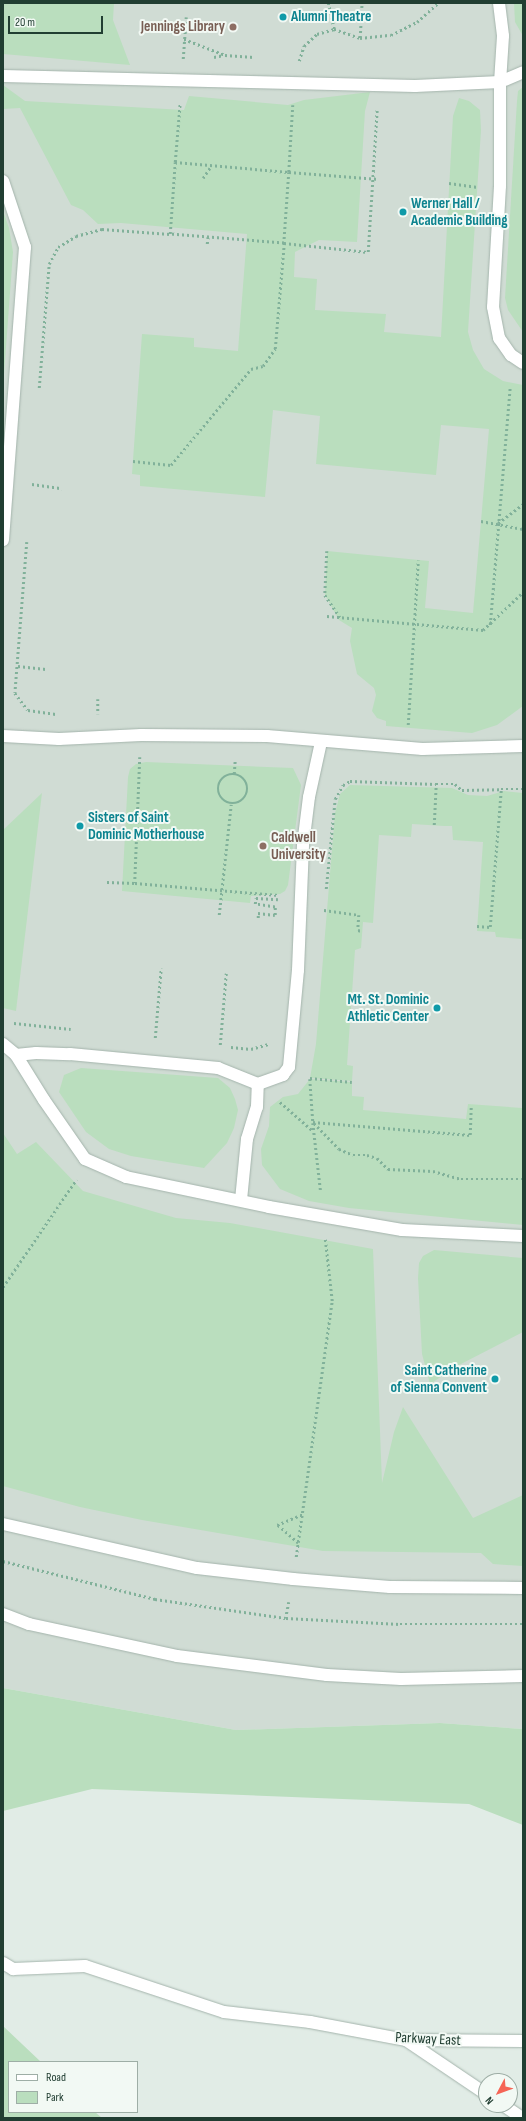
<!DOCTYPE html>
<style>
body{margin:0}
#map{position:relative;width:526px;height:2121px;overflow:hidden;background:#e1ece6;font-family:"Sofia Sans Condensed",sans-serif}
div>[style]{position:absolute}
.built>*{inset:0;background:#d0dcd4}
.green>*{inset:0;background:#badebe}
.path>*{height:2.5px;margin-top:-1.25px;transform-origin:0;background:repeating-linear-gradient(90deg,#81b19a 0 2px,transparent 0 5px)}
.path>.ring{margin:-1.25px;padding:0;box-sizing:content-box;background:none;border:2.5px solid #81b19a;border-radius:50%}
.roads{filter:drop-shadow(0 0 1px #a4b4ac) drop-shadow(0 0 1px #a4b4ac)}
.lane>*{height:12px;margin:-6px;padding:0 6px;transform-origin:6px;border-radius:6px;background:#fff}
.street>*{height:12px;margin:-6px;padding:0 6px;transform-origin:6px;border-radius:6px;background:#fff}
.dots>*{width:11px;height:11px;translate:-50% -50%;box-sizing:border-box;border:2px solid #f2f9f4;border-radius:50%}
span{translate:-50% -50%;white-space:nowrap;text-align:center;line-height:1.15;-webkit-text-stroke:4px #f2f9f4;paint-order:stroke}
.culture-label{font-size:15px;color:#0d838f;font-weight:700}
.left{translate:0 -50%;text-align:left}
.right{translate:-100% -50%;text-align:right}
.education-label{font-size:15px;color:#785e54;font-weight:700}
.street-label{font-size:15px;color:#213e32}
.frame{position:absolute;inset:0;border:4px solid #213e32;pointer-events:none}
.legend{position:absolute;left:8px;top:2061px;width:130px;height:52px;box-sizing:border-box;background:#f2f9f4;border:1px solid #9eaea6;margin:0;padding:5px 7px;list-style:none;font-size:12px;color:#213e32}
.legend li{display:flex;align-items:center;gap:8px;height:20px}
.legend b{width:20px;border:1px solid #9eaea6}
.north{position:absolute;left:478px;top:2073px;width:40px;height:40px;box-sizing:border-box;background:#f2f9f4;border:1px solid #9eaea6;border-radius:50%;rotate:229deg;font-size:11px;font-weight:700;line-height:16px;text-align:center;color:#213e32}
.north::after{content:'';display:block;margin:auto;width:14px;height:18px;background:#f56556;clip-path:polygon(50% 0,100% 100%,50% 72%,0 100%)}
.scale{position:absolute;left:8px;top:16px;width:95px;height:18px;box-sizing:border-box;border:2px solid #213e32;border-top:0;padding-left:5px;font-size:12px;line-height:14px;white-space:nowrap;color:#213e32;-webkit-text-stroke:3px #f2f9f4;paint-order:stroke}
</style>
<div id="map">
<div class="built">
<div style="clip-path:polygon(3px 3px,523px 3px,523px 1729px,440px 1723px,236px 1730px,3px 1688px)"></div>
</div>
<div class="green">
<div style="clip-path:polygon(3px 3px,114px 3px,113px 20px,130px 65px,3px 54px)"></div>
<div style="clip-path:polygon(514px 3px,523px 3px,523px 36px,515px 22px)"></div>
<div style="clip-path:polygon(3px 85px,25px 101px,184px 110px,189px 96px,288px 105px,304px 100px,370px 92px,365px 111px,357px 242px,319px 240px,295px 252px,294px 277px,317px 279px,315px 310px,386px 314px,384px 332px,441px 337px,453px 116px,459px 98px,469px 101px,480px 110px,481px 130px,468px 332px,473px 350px,484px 369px,503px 381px,523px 385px,523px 706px,497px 725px,472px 733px,386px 726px,386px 721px,377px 718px,372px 711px,376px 695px,374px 688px,357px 674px,350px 641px,352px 628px,339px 620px,325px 595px,327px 551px,429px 561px,425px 608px,473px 613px,489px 429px,441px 425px,436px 475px,316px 464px,320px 416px,273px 410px,265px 497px,140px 486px,140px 475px,132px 474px,142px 334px,194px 338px,194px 347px,238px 351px,247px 234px,121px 223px,98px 224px,83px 210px,71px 205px,20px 108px,3px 109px)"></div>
<div style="clip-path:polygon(523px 87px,523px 332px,508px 310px,505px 298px,517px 101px,518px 91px)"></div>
<div style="clip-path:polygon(3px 211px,9px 228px,13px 252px,3px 388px)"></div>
<div style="clip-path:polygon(146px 762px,293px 768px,301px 785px,288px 885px,285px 891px,280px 894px,251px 896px,250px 903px,122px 891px,128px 777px,130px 769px,136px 764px)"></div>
<div style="clip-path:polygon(350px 785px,452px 788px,468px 795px,487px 796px,504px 791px,523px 793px,523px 939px,496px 937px,495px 932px,477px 931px,483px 842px,453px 840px,452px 826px,444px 826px,412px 824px,411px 837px,379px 835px,373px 923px,363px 922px,361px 948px,355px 950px,347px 1065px,353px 1066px,352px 1081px,310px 1078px,316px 1044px,335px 813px,340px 794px)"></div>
<div style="clip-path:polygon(42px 793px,16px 1011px,3px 1008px,3px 830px)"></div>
<div style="clip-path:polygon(81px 1068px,218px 1078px,230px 1088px,235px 1099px,238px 1110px,234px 1128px,227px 1143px,204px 1168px,131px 1156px,109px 1149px,86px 1132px,59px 1092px,64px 1075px)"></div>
<div style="clip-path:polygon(310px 1079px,352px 1082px,352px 1096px,364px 1097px,363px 1110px,466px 1119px,468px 1104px,522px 1108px,523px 1097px,523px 1225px,349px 1208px,309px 1201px,280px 1189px,262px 1165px,261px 1149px,269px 1126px,270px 1107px,283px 1097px,298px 1094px)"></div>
<div style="clip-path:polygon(3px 1133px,17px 1154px,36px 1142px,83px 1191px,176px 1218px,230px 1223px,373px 1249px,382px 1483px,394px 1432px,403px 1407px,473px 1518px,523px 1495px,523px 1566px,493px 1564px,481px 1553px,323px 1551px,142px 1520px,80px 1507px,3px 1486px)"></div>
<div style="clip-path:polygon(434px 1250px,523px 1258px,523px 1332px,459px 1365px,430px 1384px,422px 1354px,418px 1278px,419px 1263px,423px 1256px)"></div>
<div style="clip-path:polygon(3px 1688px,236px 1730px,440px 1723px,523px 1729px,523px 1825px,469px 1804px,92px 1789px,3px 1811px)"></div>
<div style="clip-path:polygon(3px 2026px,41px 2062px,9px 2062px,9px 2112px,95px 2112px,102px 2118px,3px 2118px)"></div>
</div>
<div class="path">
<div style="left:334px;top:29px;width:28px;rotate:19deg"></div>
<div style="left:360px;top:38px;width:31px;rotate:-6deg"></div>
<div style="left:391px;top:35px;width:29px;rotate:-27deg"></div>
<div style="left:417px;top:22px;width:28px;rotate:-42deg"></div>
<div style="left:360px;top:38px;width:35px;rotate:-87deg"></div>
<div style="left:184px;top:39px;width:44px;rotate:21.3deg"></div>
<div style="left:225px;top:55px;width:29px;rotate:4deg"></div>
<div style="left:214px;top:57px;width:10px;rotate:-11deg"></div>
<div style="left:183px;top:59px;width:42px;rotate:-85.9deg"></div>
<div style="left:299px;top:61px;width:16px;rotate:-72deg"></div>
<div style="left:304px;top:46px;width:18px;rotate:-43deg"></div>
<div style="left:317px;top:34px;width:18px;rotate:-16deg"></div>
<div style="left:334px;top:29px;width:27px;rotate:-103deg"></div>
<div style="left:293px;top:105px;width:67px;rotate:93.4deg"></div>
<div style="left:289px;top:172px;width:71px;rotate:94deg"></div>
<div style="left:284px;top:243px;width:114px;rotate:-175.5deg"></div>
<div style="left:170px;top:234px;width:72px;rotate:-86deg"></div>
<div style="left:175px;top:162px;width:114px;rotate:5deg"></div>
<div style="left:289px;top:172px;width:90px;rotate:4.4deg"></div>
<div style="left:175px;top:162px;width:59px;rotate:-85.2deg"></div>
<div style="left:203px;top:178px;width:14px;rotate:-56deg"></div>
<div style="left:449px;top:183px;width:29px;rotate:8deg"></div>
<div style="left:207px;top:244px;width:8px;rotate:-83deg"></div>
<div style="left:39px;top:388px;width:124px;rotate:-85.4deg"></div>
<div style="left:49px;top:264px;width:19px;rotate:-62deg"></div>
<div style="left:58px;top:247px;width:21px;rotate:-31deg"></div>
<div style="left:76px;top:236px;width:27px;rotate:-15deg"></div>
<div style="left:102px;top:229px;width:68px;rotate:4.2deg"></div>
<div style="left:133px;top:461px;width:38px;rotate:6deg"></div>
<div style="left:171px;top:465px;width:125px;rotate:-50.2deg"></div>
<div style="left:251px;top:369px;width:12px;rotate:-14deg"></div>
<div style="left:263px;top:366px;width:21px;rotate:-55deg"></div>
<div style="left:275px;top:349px;width:106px;rotate:-85.1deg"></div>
<div style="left:284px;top:243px;width:84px;rotate:6.1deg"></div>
<div style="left:368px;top:252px;width:144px;rotate:-86.4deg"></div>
<div style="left:32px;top:484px;width:30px;rotate:8deg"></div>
<div style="left:481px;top:521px;width:43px;rotate:10.8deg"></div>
<div style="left:498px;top:523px;width:31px;rotate:-37deg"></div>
<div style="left:27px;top:542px;width:151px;rotate:94.5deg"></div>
<div style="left:15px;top:693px;width:21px;rotate:53deg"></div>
<div style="left:28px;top:710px;width:28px;rotate:8deg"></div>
<div style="left:327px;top:551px;width:44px;rotate:92.6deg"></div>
<div style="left:325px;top:595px;width:27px;rotate:56deg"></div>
<div style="left:327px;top:616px;width:157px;rotate:5.1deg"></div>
<div style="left:483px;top:630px;width:55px;rotate:-43.5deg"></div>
<div style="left:490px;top:625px;width:240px;rotate:-85.2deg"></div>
<div style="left:18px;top:666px;width:28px;rotate:6deg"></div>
<div style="left:98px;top:699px;width:15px;rotate:90deg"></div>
<div style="left:408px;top:725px;width:165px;rotate:-86.5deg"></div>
<div style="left:140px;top:757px;width:126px;rotate:92.3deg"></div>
<div style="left:135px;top:883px;width:144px;rotate:4.8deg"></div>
<div class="ring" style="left:218px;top:774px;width:27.5px;height:27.5px"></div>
<div style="left:234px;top:774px;width:15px;rotate:-86deg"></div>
<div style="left:434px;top:825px;width:41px;rotate:-87.2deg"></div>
<div style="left:436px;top:784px;width:19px"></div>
<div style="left:455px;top:784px;width:9px;rotate:41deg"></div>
<div style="left:462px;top:790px;width:39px;rotate:-1deg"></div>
<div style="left:107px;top:882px;width:28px;rotate:2deg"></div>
<div style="left:326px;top:889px;width:90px;rotate:-84.3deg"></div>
<div style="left:335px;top:799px;width:16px;rotate:-60deg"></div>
<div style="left:343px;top:785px;width:8px;rotate:-30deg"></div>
<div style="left:350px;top:781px;width:86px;rotate:2deg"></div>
<div style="left:324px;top:910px;width:35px;rotate:8deg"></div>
<div style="left:359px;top:915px;width:15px;rotate:94deg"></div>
<div style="left:358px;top:930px;width:4px;rotate:14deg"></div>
<div style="left:219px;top:915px;width:111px;rotate:-83.8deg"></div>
<div style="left:258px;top:918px;width:5px;rotate:-90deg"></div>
<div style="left:258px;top:913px;width:17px;rotate:7deg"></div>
<div style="left:275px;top:915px;width:8px;rotate:-90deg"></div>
<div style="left:275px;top:907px;width:20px;rotate:-171deg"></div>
<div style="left:255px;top:904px;width:6px;rotate:-81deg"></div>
<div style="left:256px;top:898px;width:22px;rotate:3deg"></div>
<div style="left:477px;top:926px;width:13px;rotate:4deg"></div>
<div style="left:490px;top:927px;width:138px;rotate:-85.4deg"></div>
<div style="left:501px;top:789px;width:22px"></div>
<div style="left:14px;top:1023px;width:57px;rotate:6deg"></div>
<div style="left:155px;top:1038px;width:70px;rotate:-85.1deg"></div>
<div style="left:220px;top:1045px;width:72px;rotate:-85.2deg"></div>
<div style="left:231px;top:1047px;width:20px;rotate:6deg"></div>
<div style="left:251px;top:1049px;width:19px;rotate:-16deg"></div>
<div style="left:310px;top:1078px;width:42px;rotate:5.4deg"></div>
<div style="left:310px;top:1079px;width:43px;rotate:86deg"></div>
<div style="left:313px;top:1122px;width:158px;rotate:4.7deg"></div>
<div style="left:470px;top:1135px;width:30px;rotate:-88deg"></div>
<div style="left:280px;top:1102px;width:44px;rotate:41.3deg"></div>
<div style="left:313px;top:1123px;width:70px;rotate:83.5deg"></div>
<div style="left:314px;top:1123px;width:36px;rotate:46deg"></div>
<div style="left:339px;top:1149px;width:15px;rotate:23deg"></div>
<div style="left:353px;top:1155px;width:14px"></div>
<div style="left:367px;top:1155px;width:10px;rotate:17deg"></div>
<div style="left:377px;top:1158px;width:16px;rotate:45deg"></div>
<div style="left:388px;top:1169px;width:45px;rotate:2.5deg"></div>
<div style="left:433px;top:1171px;width:29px;rotate:16deg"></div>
<div style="left:461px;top:1179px;width:62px"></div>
<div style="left:3px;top:1287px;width:130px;rotate:-55.7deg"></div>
<div style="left:298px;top:1543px;width:28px;rotate:-139deg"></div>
<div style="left:277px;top:1525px;width:28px;rotate:-23deg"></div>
<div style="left:296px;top:1557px;width:259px;rotate:-82deg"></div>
<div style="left:332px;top:1301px;width:62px;rotate:-96.4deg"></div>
<div style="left:3px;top:1561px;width:157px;rotate:14deg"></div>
<div style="left:155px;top:1599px;width:132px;rotate:8.3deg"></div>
<div style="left:289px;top:1602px;width:16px;rotate:101deg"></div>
<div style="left:286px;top:1618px;width:114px;rotate:3deg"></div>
<div style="left:400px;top:1624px;width:123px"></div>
</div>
<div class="roads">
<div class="lane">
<div style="left:499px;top:3px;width:33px;rotate:83deg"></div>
<div style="left:503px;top:36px;width:46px;rotate:93.7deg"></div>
<div style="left:500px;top:82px;width:104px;rotate:90deg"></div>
<div style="left:500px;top:186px;width:121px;rotate:93.3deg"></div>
<div style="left:493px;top:307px;width:32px;rotate:79deg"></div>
<div style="left:499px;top:338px;width:21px;rotate:55deg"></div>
<div style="left:511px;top:355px;width:14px;rotate:34deg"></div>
<div style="left:3px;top:76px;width:412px;rotate:1.4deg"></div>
<div style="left:415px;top:86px;width:85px;rotate:-2.7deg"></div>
<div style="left:500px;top:82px;width:25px;rotate:-23deg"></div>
<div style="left:3px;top:181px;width:70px;rotate:71.6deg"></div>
<div style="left:25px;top:247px;width:294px;rotate:94.3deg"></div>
<div style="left:3px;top:736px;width:56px;rotate:3.1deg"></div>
<div style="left:59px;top:739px;width:82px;rotate:-2.8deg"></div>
<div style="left:141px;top:735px;width:126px;rotate:0.5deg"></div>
<div style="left:267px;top:736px;width:156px;rotate:4.8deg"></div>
<div style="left:422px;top:749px;width:101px;rotate:-1.7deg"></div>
<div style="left:3px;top:1044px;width:17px;rotate:40deg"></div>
<div style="left:16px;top:1055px;width:20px;rotate:-6deg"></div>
<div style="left:36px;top:1053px;width:34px;rotate:2deg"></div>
<div style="left:70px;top:1054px;width:149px;rotate:5.4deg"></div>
<div style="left:218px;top:1068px;width:43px;rotate:21.8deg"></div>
<div style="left:258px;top:1084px;width:27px;rotate:-20deg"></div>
<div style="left:283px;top:1075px;width:10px;rotate:-53deg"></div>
<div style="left:289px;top:1067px;width:97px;rotate:-84.7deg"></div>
<div style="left:298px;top:970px;width:125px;rotate:-87.7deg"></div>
<div style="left:303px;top:845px;width:48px;rotate:-82.9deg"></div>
<div style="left:309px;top:797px;width:56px;rotate:-77.7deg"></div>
<div style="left:16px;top:1055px;width:53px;rotate:58.1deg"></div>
<div style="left:44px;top:1100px;width:72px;rotate:55.2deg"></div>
<div style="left:85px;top:1159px;width:45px;rotate:23.7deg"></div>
<div style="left:126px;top:1177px;width:146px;rotate:11.8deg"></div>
<div style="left:269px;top:1207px;width:135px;rotate:9.8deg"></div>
<div style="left:402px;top:1230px;width:121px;rotate:2.8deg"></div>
<div style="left:241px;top:1200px;width:61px;rotate:-84.4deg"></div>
<div style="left:247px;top:1139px;width:34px;rotate:-73deg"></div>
<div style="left:257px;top:1107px;width:23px;rotate:-88deg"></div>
<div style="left:3px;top:1524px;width:199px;rotate:12.8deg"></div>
<div style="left:197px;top:1568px;width:97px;rotate:6.5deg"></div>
<div style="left:293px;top:1579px;width:97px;rotate:4.7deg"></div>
<div style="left:390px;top:1587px;width:133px;rotate:0.4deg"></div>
<div style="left:3px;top:1614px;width:28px;rotate:21deg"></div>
<div style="left:29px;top:1624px;width:151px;rotate:12.2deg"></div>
<div style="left:177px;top:1656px;width:151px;rotate:7.2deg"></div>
<div style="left:327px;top:1675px;width:74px;rotate:3.1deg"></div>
<div style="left:401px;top:1679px;width:122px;rotate:-1.4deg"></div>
<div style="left:3px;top:1963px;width:12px;rotate:31deg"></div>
<div style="left:13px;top:1969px;width:72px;rotate:-2.4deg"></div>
<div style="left:85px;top:1966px;width:146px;rotate:18.3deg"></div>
<div style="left:224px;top:2012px;width:87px;rotate:6.6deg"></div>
</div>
<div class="street">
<div style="left:310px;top:2022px;width:98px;rotate:10.6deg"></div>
<div style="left:406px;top:2040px;width:117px;rotate:0.5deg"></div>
<div style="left:406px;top:2040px;width:97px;rotate:34deg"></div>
<div style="left:503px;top:2105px;width:23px;rotate:34deg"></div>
</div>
</div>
<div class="dots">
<div style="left:283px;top:17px;background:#0f9aa8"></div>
<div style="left:233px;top:27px;background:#8d6e63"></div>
<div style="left:403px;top:212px;background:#0f9aa8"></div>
<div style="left:80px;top:826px;background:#0f9aa8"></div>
<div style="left:263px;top:846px;background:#8d6e63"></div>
<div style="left:437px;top:1008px;background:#0f9aa8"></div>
<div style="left:495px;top:1379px;background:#0f9aa8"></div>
</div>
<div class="culture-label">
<span class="left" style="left:291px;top:17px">Alumni Theatre</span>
<span class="left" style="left:411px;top:212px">Werner Hall /<br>Academic Building</span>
<span class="left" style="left:88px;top:826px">Sisters of Saint<br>Dominic Motherhouse</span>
<span class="right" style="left:429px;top:1008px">Mt. St. Dominic<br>Athletic Center</span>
<span class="right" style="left:487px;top:1379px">Saint Catherine<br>of Sienna Convent</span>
</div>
<div class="education-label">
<span class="right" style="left:225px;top:27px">Jennings Library</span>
<span class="left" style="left:271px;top:846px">Caldwell<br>University</span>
</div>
<div class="street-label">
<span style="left:428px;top:2039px;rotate:3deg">Parkway East</span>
</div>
<div class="frame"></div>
<ul class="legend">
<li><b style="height:5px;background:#fff"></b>Road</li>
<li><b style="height:11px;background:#badebe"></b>Park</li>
</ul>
<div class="north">N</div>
<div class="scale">20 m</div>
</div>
